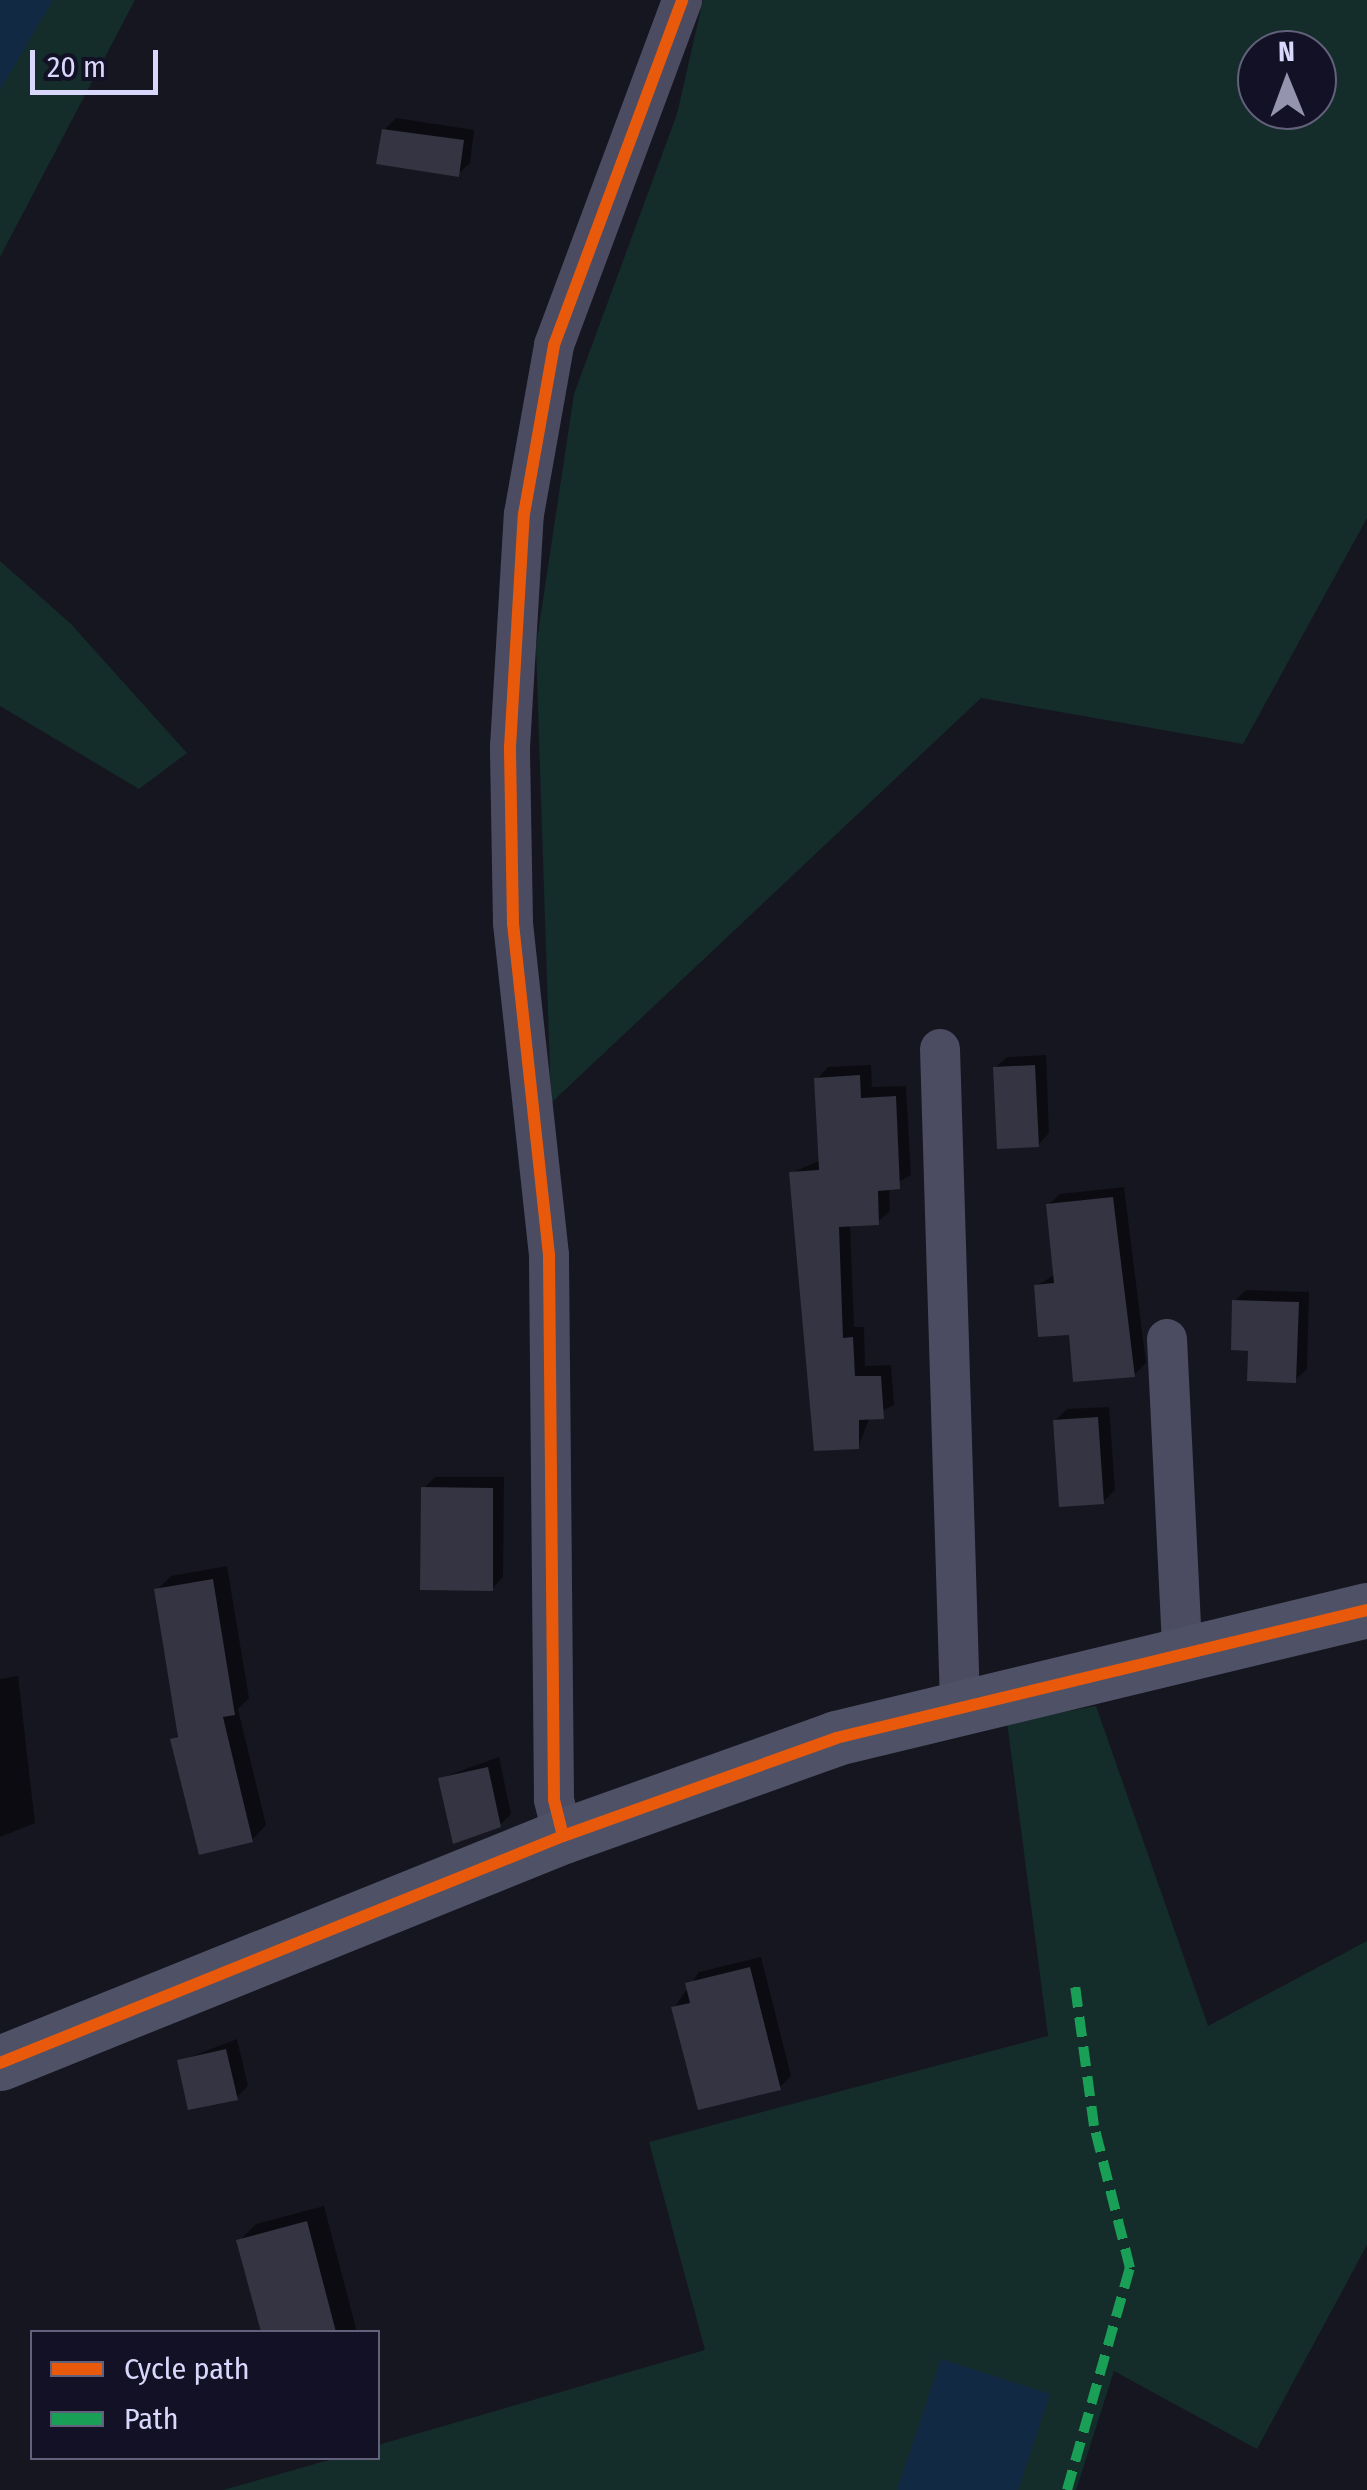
<!DOCTYPE html>
<style>
body{margin:0}
#map{position:relative;width:1367px;height:2490px;overflow:hidden;background:#161620;font-family:"Fira Sans Condensed",sans-serif}
div>[style]{position:absolute}
.green>*{inset:0;background:#142c2a}
.water>*{inset:0;background:#122944}
.shadow>*{inset:0;background:#0007}
.building>*{inset:0;background:#343442}
.street>*{height:40px;margin:-20px;padding:0 20px;transform-origin:20px;border-radius:20px;background:#4b4c61}
.secondary>*{height:55px;margin:-27.5px;padding:0 27.5px;transform-origin:27.5px;border-radius:27.5px;background:#4f5166}
.quiet>*{height:10px;margin-top:-5px;transform-origin:0;background:repeating-linear-gradient(90deg,#1a9f57 0 20px,transparent 0 30px)}
.cycleway>*{height:12px;margin:-6px;padding:0 6px;transform-origin:6px;border-radius:6px;background:#e8590c}
span{translate:-50% -50%;white-space:nowrap;text-align:center;line-height:1.15;-webkit-text-stroke:9px #121125;paint-order:stroke}
.legend{position:absolute;left:30px;top:2330px;width:350px;height:130px;box-sizing:border-box;background:#121125;border:2px solid #62617b;margin:0;padding:12px 18px;list-style:none;font-size:30px;color:#d9d8fc}
.legend li{display:flex;align-items:center;gap:20px;height:50px}
.legend b{width:50px;border:2px solid #62617b}
.north{position:absolute;left:1237px;top:30px;width:100px;height:100px;box-sizing:border-box;background:#121125;border:2px solid #62617b;border-radius:50%;rotate:359deg;font-size:28px;font-weight:700;line-height:40px;text-align:center;color:#d9d8fc}
.north::after{content:'';display:block;margin:auto;width:35px;height:45px;background:#9594af;clip-path:polygon(50% 0,100% 100%,50% 72%,0 100%)}
.scale{position:absolute;left:30px;top:50px;width:128px;height:45px;box-sizing:border-box;border:5px solid #d9d8fc;border-top:0;padding-left:12px;font-size:30px;line-height:35px;white-space:nowrap;color:#d9d8fc;-webkit-text-stroke:8px #121125;paint-order:stroke}
</style>
<div id="map">
<div class="green">
<div style="clip-path:polygon(0 0,135px 0,0 257px)"></div>
<div style="clip-path:polygon(evenodd,703px 0,1367px 0,1367px 518px,1243px 744px,981px 698px,551px 1103px,536px 646px,574px 394px,677px 114px,703px 0,1257px 50px,1317px 50px,1317px 110px,1257px 110px,1257px 50px)"></div>
<div style="clip-path:polygon(0 561px,71px 624px,187px 753px,139px 789px,0 706px)"></div>
<div style="clip-path:polygon(1096px 1706px,1208px 2026px,1367px 1941px,1367px 2245px,1257px 2449px,1114px 2371px,1076px 2490px,223px 2490px,336px 2458px,378px 2458px,378px 2445px,705px 2350px,649px 2142px,1048px 2036px,1007px 1722px)"></div>
</div>
<div class="water">
<div style="clip-path:polygon(0 0,53px 0,0 90px)"></div>
<div style="clip-path:polygon(941px 2359px,1050px 2394px,1018px 2490px,897px 2490px)"></div>
</div>
<div class="shadow">
<div style="clip-path:polygon(396px 118px,474px 130px,470px 163px,458px 174px,384px 130px)"></div>
<div style="clip-path:polygon(1046px 1055px,1049px 1133px,1038px 1145px,995px 1068px,1007px 1057px)"></div>
<div style="clip-path:polygon(871px 1065px,872px 1087px,906px 1086px,911px 1175px,889px 1187px,890px 1211px,878px 1222px,850px 1224px,854px 1327px,864px 1327px,865px 1366px,891px 1365px,894px 1405px,870px 1417px,858px 1447px,791px 1173px,821px 1160px,817px 1079px,828px 1067px)"></div>
<div style="clip-path:polygon(1124px 1187px,1146px 1363px,1134px 1375px,1072px 1332px,1036px 1286px,1056px 1274px,1048px 1205px,1060px 1194px)"></div>
<div style="clip-path:polygon(1246px 1290px,1309px 1292px,1307px 1369px,1295px 1380px,1251px 1348px,1234px 1302px)"></div>
<div style="clip-path:polygon(1109px 1407px,1115px 1490px,1103px 1502px,1055px 1421px,1067px 1409px)"></div>
<div style="clip-path:polygon(435px 1477px,504px 1477px,503px 1577px,492px 1589px,423px 1489px)"></div>
<div style="clip-path:polygon(227px 1566px,249px 1698px,238px 1709px,266px 1825px,252px 1840px,173px 1740px,180px 1732px,157px 1590px,171px 1576px)"></div>
<div style="clip-path:polygon(18px 1676px,35px 1823px,0 1837px,0 1679px)"></div>
<div style="clip-path:polygon(499px 1757px,511px 1814px,500px 1825px,441px 1778px)"></div>
<div style="clip-path:polygon(761px 1957px,791px 2076px,779px 2088px,674px 2008px,699px 1972px)"></div>
<div style="clip-path:polygon(237px 2039px,248px 2086px,236px 2098px,180px 2061px)"></div>
<div style="clip-path:polygon(324px 2206px,357px 2332px,263px 2332px,239px 2241px,256px 2224px)"></div>
</div>
<div class="building">
<div style="clip-path:polygon(382px 129px,464px 140px,459px 177px,376px 164px)"></div>
<div style="clip-path:polygon(1035px 1065px,1039px 1147px,997px 1149px,993px 1067px)"></div>
<div style="clip-path:polygon(860px 1075px,861px 1098px,896px 1096px,900px 1189px,878px 1191px,879px 1225px,839px 1227px,843px 1338px,853px 1337px,855px 1376px,881px 1376px,884px 1419px,859px 1420px,859px 1449px,814px 1451px,789px 1172px,819px 1170px,814px 1078px)"></div>
<div style="clip-path:polygon(1113px 1197px,1135px 1377px,1073px 1382px,1069px 1335px,1038px 1337px,1034px 1285px,1054px 1283px,1046px 1204px)"></div>
<div style="clip-path:polygon(1232px 1300px,1299px 1302px,1296px 1383px,1247px 1381px,1248px 1351px,1231px 1350px)"></div>
<div style="clip-path:polygon(1098px 1417px,1104px 1504px,1059px 1507px,1053px 1420px)"></div>
<div style="clip-path:polygon(421px 1487px,493px 1488px,493px 1591px,420px 1590px)"></div>
<div style="clip-path:polygon(213px 1579px,235px 1715px,223px 1717px,253px 1842px,199px 1855px,170px 1739px,178px 1737px,154px 1589px)"></div>
<div style="clip-path:polygon(488px 1767px,501px 1827px,453px 1844px,438px 1778px)"></div>
<div style="clip-path:polygon(750px 1967px,781px 2090px,698px 2110px,671px 2007px,690px 2003px,685px 1983px)"></div>
<div style="clip-path:polygon(226px 2049px,238px 2100px,188px 2110px,177px 2060px)"></div>
<div style="clip-path:polygon(307px 2221px,336px 2332px,261px 2332px,236px 2240px)"></div>
</div>
<div class="street">
<div style="left:940px;top:1049px;width:655px;rotate:88.25deg"></div>
<div style="left:1167px;top:1339px;width:312px;rotate:87.2deg"></div>
<div style="left:563px;top:1836px;width:38px;rotate:-104deg"></div>
<div style="left:554px;top:1799px;width:544px;rotate:-90.53deg"></div>
<div style="left:549px;top:1255px;width:334px;rotate:-96.2deg"></div>
<div style="left:513px;top:923px;width:176px;rotate:-91deg"></div>
<div style="left:510px;top:747px;width:233px;rotate:-86.6deg"></div>
<div style="left:524px;top:514px;width:172px;rotate:-79.9deg"></div>
<div style="left:554px;top:345px;width:368px;rotate:-69.6deg"></div>
</div>
<div class="secondary">
<div style="left:0;top:2063px;width:607px;rotate:-21.96deg"></div>
<div style="left:563px;top:1836px;width:290px;rotate:-19.7deg"></div>
<div style="left:836px;top:1738px;width:546px;rotate:-13.55deg"></div>
</div>
<div class="quiet">
<div style="left:1067px;top:2490px;width:231px;rotate:-74.2deg"></div>
<div style="left:1130px;top:2268px;width:146px;rotate:-104.2deg"></div>
<div style="left:1094px;top:2126px;width:142px;rotate:-97.7deg"></div>
</div>
<div class="cycleway">
<div style="left:563px;top:1836px;width:38px;rotate:-104deg"></div>
<div style="left:554px;top:1799px;width:544px;rotate:-90.53deg"></div>
<div style="left:549px;top:1255px;width:334px;rotate:-96.2deg"></div>
<div style="left:513px;top:923px;width:176px;rotate:-91deg"></div>
<div style="left:510px;top:747px;width:233px;rotate:-86.6deg"></div>
<div style="left:524px;top:514px;width:172px;rotate:-79.9deg"></div>
<div style="left:554px;top:345px;width:368px;rotate:-69.6deg"></div>
<div style="left:0;top:2063px;width:607px;rotate:-21.96deg"></div>
<div style="left:563px;top:1836px;width:290px;rotate:-19.7deg"></div>
<div style="left:836px;top:1738px;width:546px;rotate:-13.55deg"></div>
</div>
<ul class="legend">
<li><b style="height:12px;background:#e8590c"></b>Cycle path</li>
<li><b style="height:12px;background:#1a9f57"></b>Path</li>
</ul>
<div class="north">N</div>
<div class="scale">20 m</div>
</div>
